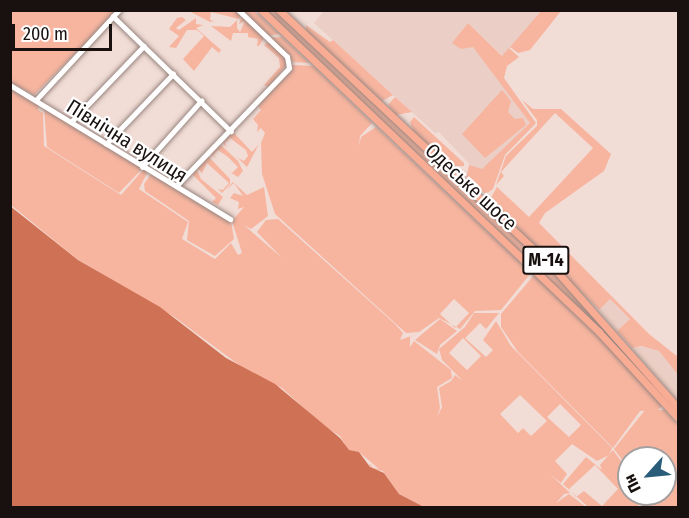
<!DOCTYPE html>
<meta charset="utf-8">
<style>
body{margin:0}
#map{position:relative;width:689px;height:518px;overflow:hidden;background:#f1dcd6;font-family:"Fira Sans Condensed",sans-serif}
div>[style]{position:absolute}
.built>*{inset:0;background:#ebcec5}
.green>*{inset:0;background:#f7b5a0}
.water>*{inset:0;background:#cf7154}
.roads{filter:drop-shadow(0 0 2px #98857f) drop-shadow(0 0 2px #98857f)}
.minor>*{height:4.5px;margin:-2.25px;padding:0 2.25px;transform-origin:2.25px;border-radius:2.25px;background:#fff}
.highway>*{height:7px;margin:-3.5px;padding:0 3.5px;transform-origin:3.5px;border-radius:3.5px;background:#f9ac94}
span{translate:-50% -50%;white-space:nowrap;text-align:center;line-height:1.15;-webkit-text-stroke:4.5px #fff;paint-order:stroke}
.shield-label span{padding:2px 4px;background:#fff;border:2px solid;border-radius:4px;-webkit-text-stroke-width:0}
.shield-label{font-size:18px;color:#18110f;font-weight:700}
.street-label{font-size:20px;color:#18110f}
.frame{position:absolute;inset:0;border:12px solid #18110f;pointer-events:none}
.north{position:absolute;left:617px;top:446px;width:60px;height:60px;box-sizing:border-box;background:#fff;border:2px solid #a3a09f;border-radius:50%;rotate:243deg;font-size:16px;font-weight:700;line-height:24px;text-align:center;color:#18110f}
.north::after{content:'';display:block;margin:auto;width:21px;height:27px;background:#295c79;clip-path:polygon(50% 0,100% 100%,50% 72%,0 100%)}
.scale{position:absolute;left:12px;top:24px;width:100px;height:27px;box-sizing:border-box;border:3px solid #18110f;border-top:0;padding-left:8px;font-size:18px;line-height:21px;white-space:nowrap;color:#18110f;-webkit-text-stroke:4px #fff;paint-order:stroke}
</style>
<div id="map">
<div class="built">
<div style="clip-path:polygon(324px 11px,542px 11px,503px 56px,468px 23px,462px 30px,535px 125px,479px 174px,439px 132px,435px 133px,314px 23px)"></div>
<div style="clip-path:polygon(610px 299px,630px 319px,617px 331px,599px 310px)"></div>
<div style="clip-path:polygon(644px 346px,659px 351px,678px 375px,678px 402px,632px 348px)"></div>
</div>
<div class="green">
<div style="clip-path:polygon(542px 10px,561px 11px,530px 50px,518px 53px,510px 47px)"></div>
<div style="clip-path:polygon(10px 11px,117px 11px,34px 95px,11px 83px)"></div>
<div style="clip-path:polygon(189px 11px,236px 11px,241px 15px,239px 19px,211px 12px,210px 20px,214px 21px,210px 22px)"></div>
<div style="clip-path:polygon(239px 11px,254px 11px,279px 34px,266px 36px)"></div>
<div style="clip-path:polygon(264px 11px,276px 11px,542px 259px,678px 411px,678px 414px,600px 329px)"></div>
<div style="clip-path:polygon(242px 16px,264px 38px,259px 46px,252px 46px,257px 46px,258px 39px,248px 37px,248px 33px,233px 33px,231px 41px,211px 26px,230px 27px,237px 20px,237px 28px,240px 32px,245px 21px,239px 24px)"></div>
<div style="clip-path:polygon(182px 17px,186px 20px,176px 28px,179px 30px,196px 18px,196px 24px,203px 25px,196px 28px,221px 50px,219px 53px,212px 47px,194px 71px,183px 59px,204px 36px,197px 30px,187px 30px,176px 48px,169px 47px,179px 36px,169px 29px,177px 18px)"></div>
<div style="clip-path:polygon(468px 23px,502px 56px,509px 48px,519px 57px,507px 66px,504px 78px,536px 123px,505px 155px,493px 189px,486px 194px,466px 179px,469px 165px,482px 169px,530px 123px,473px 47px,461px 49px,452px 43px)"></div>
<div style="clip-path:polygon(306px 25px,330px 42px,333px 40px,393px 95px,382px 101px,306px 31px)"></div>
<div style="clip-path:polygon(282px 37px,309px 63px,293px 62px,268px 38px)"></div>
<div style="clip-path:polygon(268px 42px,287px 59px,287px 64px,269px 87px,264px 85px,280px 67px,279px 58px,264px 45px)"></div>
<div style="clip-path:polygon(evenodd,293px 65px,313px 66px,372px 123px,360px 136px,359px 146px,361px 137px,376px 127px,531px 273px,501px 310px,475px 311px,460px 329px,439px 318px,419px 332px,406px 333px,275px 214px,262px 174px,261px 143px,265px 133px,261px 128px,257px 132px,258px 125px,253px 119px,261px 110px,258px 106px,293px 65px,454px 299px,469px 313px,455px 328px,440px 314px,454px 299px)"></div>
<div style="clip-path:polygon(evenodd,11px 86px,39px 104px,38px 110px,43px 113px,44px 146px,121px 195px,143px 170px,148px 171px,139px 189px,188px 222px,182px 239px,215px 259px,231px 243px,238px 255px,242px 253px,232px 221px,244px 207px,238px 209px,239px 202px,230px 198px,234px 193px,243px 196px,234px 183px,226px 190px,233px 182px,247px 195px,264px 187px,268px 216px,251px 229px,244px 225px,282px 258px,257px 232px,266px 220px,278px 219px,395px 324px,403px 333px,400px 340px,417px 334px,410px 337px,410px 347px,414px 341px,451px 370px,452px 378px,437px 387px,440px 408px,437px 417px,442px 407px,439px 388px,451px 381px,455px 375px,463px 381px,442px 360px,439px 349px,465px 327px,474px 313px,499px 313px,486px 329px,480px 323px,465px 338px,486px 357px,493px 350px,483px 340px,496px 321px,511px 346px,612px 448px,609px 455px,597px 461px,572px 444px,555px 461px,567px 474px,561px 483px,550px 474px,570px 493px,564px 494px,556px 503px,569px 494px,586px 507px,424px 507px,399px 494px,383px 471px,373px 469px,369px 465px,370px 464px,373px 468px,379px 469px,359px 452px,348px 450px,340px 436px,327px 428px,329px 431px,282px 388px,254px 376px,173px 316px,77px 259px,11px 205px,11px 86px,463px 338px,481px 356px,467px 370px,449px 353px,463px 338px,11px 86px,520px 395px,547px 421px,531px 436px,523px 428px,518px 433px,500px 414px,520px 395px,11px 86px,560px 404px,581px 425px,569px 437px,547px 417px,560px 404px)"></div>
<div style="clip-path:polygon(502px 90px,511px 101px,508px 112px,515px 119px,523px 118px,526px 125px,485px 158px,462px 134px)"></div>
<div style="clip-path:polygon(395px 97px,412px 112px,396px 115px,388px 105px)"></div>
<div style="clip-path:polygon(522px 100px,533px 109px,561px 109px,611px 154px,604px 171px,545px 213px,539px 223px,649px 334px,678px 357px,678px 384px,678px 375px,659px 351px,642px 346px,632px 348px,617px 331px,630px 319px,610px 299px,599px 310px,489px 201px,497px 187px,529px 217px,593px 148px,555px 113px,501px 172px,504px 176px,496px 185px,506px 156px,537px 126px,537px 120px)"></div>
<div style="clip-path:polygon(44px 108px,139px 166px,141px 170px,119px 193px,47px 147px)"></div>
<div style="clip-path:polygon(414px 117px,464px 163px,464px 166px,451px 166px,413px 131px,410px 122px)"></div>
<div style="clip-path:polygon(233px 132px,252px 152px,259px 144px,247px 167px,238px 158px,244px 161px,248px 156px,246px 150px,230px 138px,225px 143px,227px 148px,223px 143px)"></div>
<div style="clip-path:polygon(221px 145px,238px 161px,243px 171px,238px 177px,228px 171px,232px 173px,238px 167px,228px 157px,218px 150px,213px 155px,217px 159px,210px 154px)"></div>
<div style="clip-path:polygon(208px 156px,230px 179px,230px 184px,222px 193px,218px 189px,223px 190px,229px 183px,207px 163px,202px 173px,198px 169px,205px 161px,197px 168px)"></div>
<div style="clip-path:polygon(197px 170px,201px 179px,223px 197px,218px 205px,212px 202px,216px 198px,192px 174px)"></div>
<div style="clip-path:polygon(152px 173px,231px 221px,234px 239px,215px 256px,187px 240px,189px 221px,145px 191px,144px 184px)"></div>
<div style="clip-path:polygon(534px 275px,610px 348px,662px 406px,658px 410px,640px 411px,613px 448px,518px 352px,501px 327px,501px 314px)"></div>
<div style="clip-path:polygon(440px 319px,457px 331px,440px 345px,437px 354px,415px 340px)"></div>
<div style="clip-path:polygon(645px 410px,665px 410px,678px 425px,678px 507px,643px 507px,633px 494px,665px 494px,665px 458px,629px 458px,629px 483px,623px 461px,614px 449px)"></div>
<div style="clip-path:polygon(evenodd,613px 450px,623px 464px,629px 494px,640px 507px,588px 507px,563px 484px,586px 457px,602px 470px,600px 465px,613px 450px,595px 465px,618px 489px,602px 506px,584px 491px,576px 497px,569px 489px,595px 465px)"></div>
</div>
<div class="water">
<div style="clip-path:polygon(10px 206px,78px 260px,160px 307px,226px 358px,275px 384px,340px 438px,349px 450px,359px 452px,370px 467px,384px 473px,399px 494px,424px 507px,11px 507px)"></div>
</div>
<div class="roads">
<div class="minor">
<div style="left:113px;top:16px;width:165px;rotate:44.3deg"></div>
<div style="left:10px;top:85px;width:258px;rotate:31.3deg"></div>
<div style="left:36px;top:100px;width:122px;rotate:-47.3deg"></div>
<div style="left:71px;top:122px;width:105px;rotate:-46.2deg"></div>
<div style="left:106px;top:144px;width:97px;rotate:-46.3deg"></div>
<div style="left:142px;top:167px;width:89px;rotate:-48.2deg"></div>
<div style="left:176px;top:186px;width:163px;rotate:-46.2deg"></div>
<div style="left:289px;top:68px;width:11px;rotate:-100deg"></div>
<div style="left:287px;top:57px;width:68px;rotate:-136.2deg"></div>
</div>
<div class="highway">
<div style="left:261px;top:10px;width:467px;rotate:43.6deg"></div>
<div style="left:599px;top:332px;width:117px;rotate:47.4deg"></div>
<div style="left:279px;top:10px;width:374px;rotate:43.2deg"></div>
<div style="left:552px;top:266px;width:190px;rotate:48.4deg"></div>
</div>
</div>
<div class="shield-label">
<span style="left:546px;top:260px">М-14</span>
</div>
<div class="street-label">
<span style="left:127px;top:141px;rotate:32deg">Північна вулиця</span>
<span style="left:471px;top:187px;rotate:43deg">Одеське шосе</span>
</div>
<div class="frame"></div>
<div class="north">Пн</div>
<div class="scale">200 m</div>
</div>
